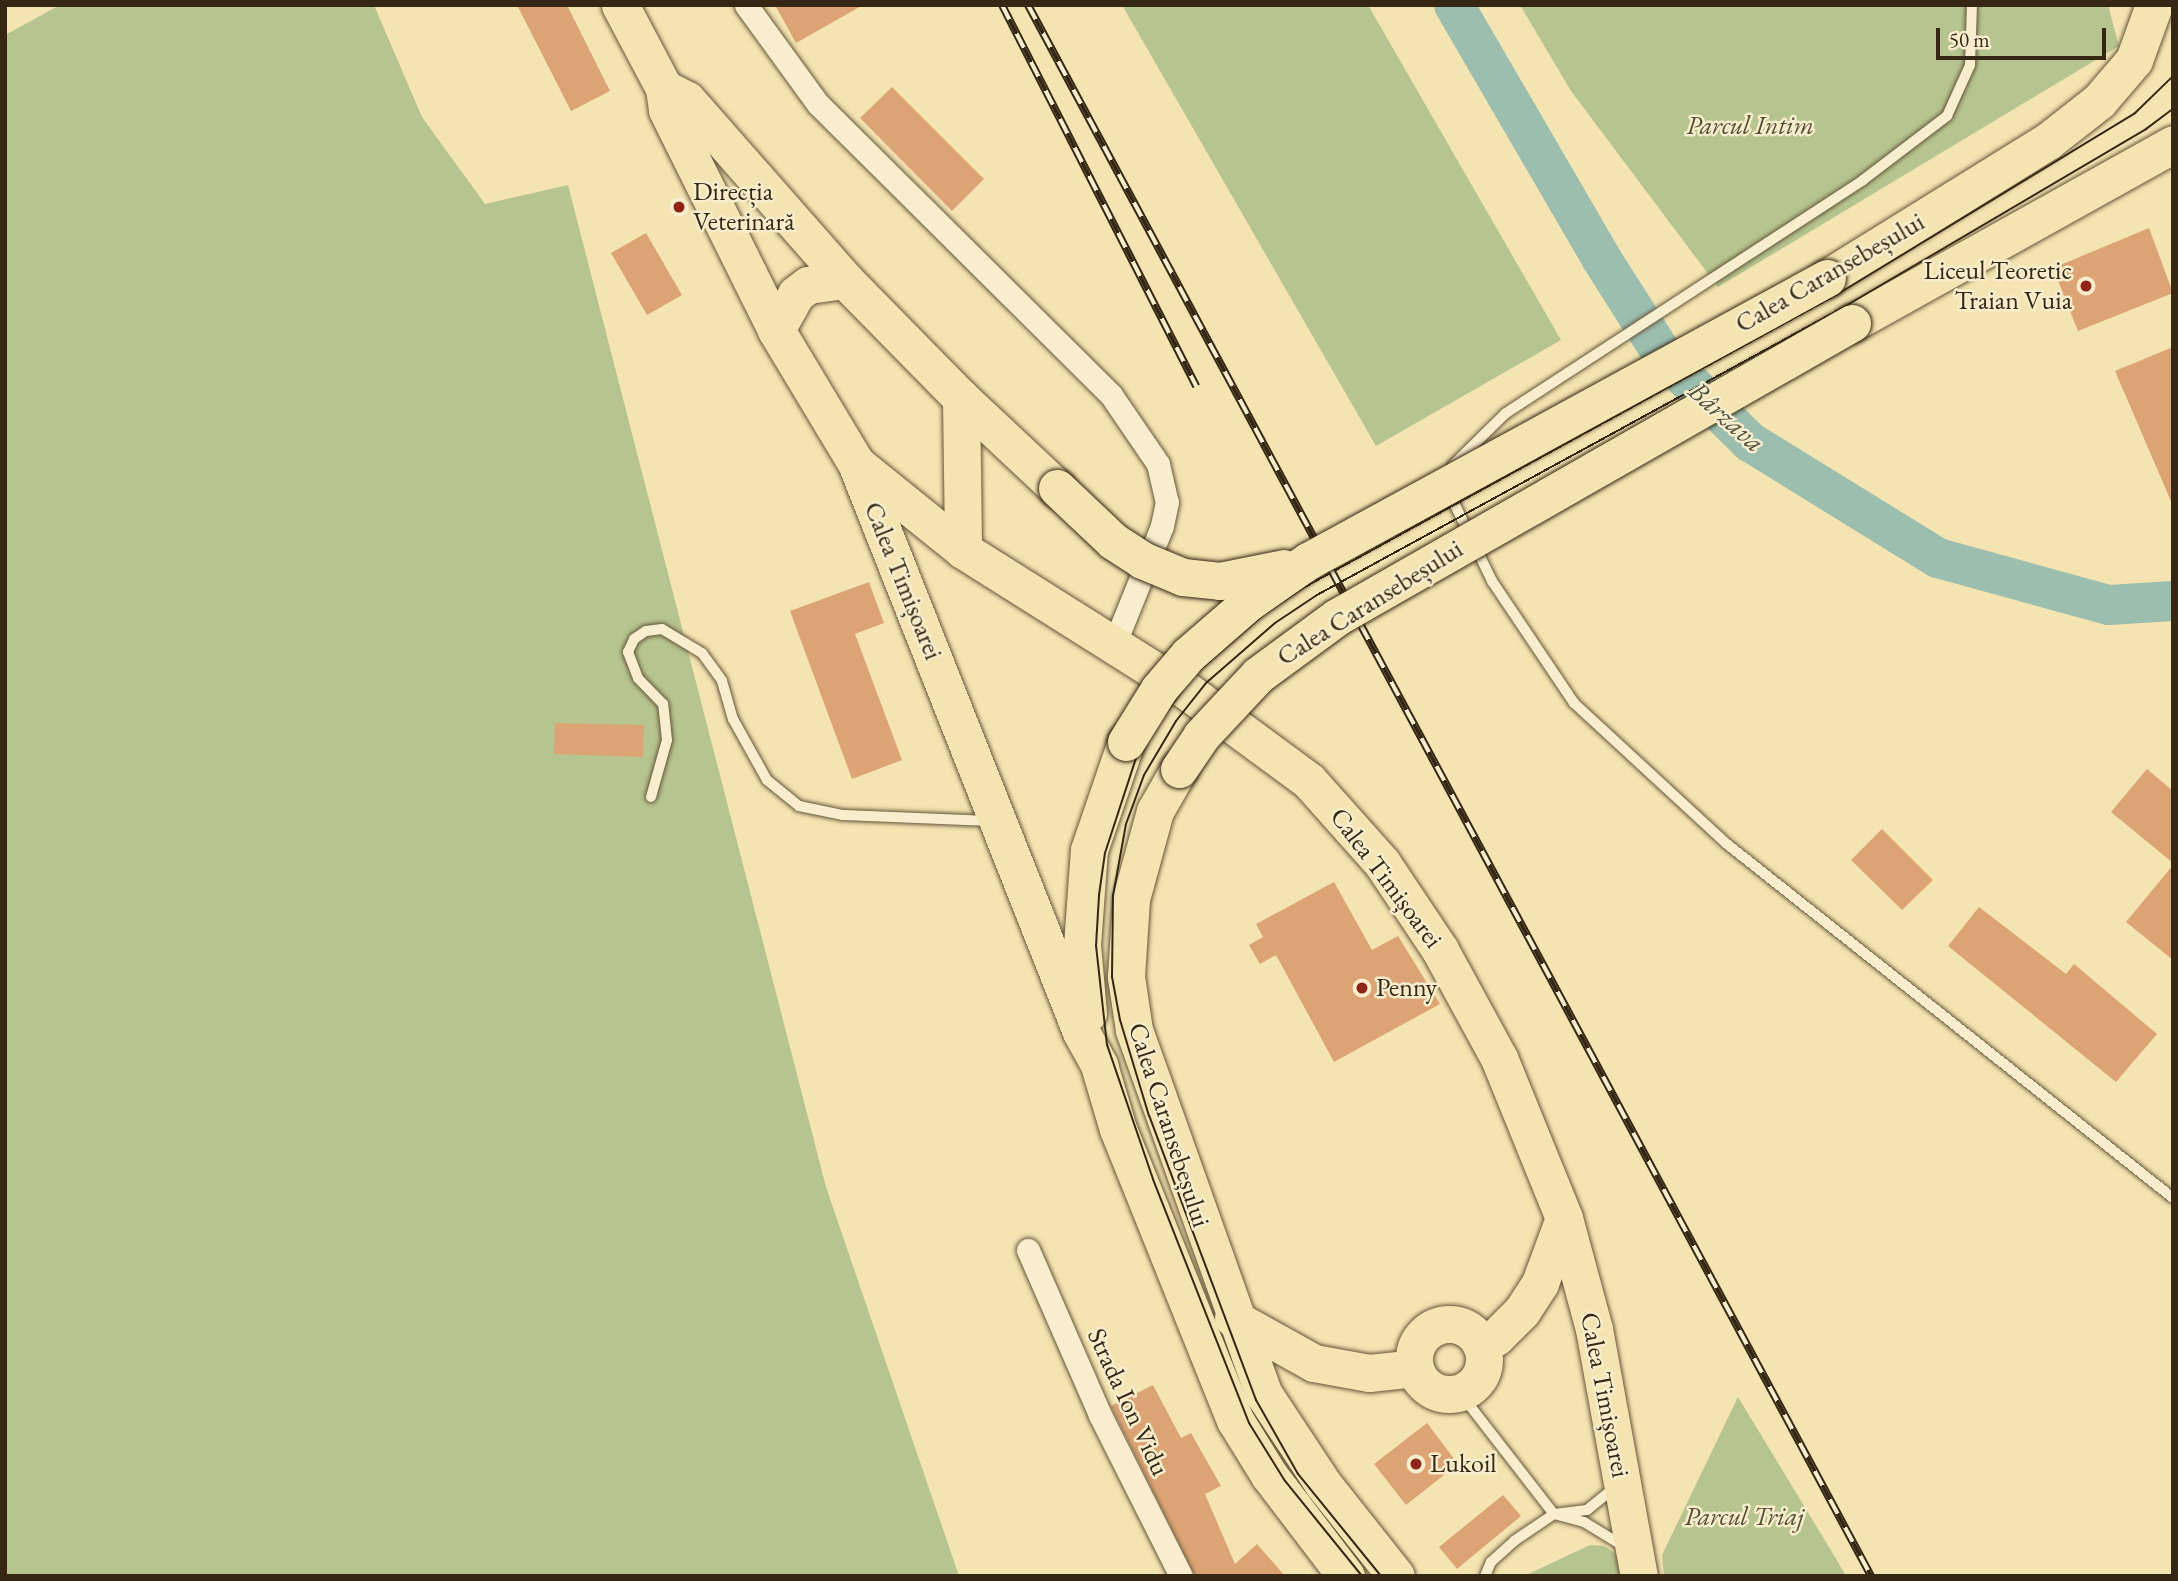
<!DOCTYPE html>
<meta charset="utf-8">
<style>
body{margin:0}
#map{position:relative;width:2178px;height:1581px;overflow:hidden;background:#f4e4b1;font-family:"EB Garamond",serif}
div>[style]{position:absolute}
.green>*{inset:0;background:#b6c590}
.river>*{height:40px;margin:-20px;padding:0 20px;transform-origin:20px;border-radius:20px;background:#9cbeaf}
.building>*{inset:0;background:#dca474}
.roads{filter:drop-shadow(0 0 2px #65563b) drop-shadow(0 0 2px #65563b)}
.service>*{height:10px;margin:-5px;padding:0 5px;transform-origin:5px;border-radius:5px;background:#f8edcc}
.minor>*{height:23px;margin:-11.5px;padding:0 11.5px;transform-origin:11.5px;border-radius:11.5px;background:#f8edcc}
.primary>*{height:37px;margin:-18.5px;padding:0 18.5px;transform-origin:18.5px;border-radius:18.5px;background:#f4e4b1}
.primary>.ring{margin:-18.5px;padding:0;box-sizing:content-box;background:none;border:37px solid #f4e4b1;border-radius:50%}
.tram>*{height:2px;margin:-1px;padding:0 1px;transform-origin:1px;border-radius:1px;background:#352714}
.rail>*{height:8px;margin-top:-4px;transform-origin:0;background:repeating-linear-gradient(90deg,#f8edcc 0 16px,#352714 0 32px);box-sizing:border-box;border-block:2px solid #352714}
.bridges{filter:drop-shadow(0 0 2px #352714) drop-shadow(0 0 2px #352714)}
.primary-bridge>*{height:37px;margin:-18.5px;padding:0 18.5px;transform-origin:18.5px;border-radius:18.5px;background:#f4e4b1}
.dots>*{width:19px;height:19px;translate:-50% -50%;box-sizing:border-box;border:4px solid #f8edcc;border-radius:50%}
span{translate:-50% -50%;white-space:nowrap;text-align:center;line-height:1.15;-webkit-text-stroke:5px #f8edcc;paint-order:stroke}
.park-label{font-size:26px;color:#554e33;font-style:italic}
.poi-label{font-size:26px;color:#352714}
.left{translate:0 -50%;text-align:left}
.right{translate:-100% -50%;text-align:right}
.street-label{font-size:26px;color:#352714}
.water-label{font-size:28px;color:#545442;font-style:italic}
.frame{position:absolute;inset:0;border:7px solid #352714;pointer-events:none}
.scale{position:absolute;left:1936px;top:28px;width:170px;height:32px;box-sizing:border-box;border:4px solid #352714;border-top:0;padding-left:9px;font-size:21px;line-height:24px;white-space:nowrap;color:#352714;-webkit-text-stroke:5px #f8edcc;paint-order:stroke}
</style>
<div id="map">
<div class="green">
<div style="clip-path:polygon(60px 5px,374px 5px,422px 117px,485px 204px,568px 185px,826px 1187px,959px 1576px,5px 1576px,5px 35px)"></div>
<div style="clip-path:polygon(1122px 5px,1368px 5px,1561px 340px,1376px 446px)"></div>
<div style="clip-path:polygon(1520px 5px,2108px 5px,2119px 46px,1718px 287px,1571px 91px)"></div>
<div style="clip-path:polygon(1738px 1397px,1835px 1557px,1846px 1576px,1664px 1576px,1662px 1555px)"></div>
<div style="clip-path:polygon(1590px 1545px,1604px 1546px,1616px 1554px,1622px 1576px,1524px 1576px)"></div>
</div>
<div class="river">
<div style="left:1454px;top:5px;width:293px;rotate:59.8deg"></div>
<div style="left:1601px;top:258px;width:117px;rotate:57.5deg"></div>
<div style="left:1664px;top:357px;width:121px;rotate:44.7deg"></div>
<div style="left:1750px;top:442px;width:221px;rotate:31.7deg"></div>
<div style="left:1938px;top:558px;width:177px;rotate:15.4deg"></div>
<div style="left:2109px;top:605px;width:64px;rotate:-3.6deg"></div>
</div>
<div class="building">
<div style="clip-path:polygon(517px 5px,567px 5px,610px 91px,571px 111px)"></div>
<div style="clip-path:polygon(775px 5px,863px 5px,796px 43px)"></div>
<div style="clip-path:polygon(892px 87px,984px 179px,952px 211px,860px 118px)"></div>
<div style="clip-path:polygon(2149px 228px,2173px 293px,2078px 331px,2053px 268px)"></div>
<div style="clip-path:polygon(646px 233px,682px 295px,647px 315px,611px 253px)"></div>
<div style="clip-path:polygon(2173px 347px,2173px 506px,2115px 371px)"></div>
<div style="clip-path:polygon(869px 582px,884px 623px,855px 634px,902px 760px,852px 779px,790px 611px)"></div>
<div style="clip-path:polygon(555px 723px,644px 725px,643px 757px,554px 754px)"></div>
<div style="clip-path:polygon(2147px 769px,2173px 791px,2173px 863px,2111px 812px)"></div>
<div style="clip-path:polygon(1882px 829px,1933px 880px,1902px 910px,1851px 860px)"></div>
<div style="clip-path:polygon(2173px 865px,2173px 960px,2126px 922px)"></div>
<div style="clip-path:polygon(1334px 882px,1372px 950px,1398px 936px,1440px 1004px,1334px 1062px,1276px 955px,1260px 964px,1249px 945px,1263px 937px,1256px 924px)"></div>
<div style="clip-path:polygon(1979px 907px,2066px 974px,2074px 964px,2157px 1034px,2116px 1082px,1948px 946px)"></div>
<div style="clip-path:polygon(1153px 1385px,1181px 1438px,1191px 1433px,1221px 1486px,1205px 1494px,1235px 1564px,1257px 1544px,1285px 1576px,1195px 1576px,1111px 1406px)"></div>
<div style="clip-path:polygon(1427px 1423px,1458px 1464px,1406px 1505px,1374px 1464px)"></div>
<div style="clip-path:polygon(1503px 1495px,1521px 1516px,1457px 1569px,1439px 1547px)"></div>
</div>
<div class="roads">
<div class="service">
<div style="left:1453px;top:465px;width:74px;rotate:-44.5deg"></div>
<div style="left:1506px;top:413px;width:426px;rotate:-33.1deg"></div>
<div style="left:1863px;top:180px;width:106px;rotate:-37.3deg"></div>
<div style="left:1947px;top:116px;width:56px;rotate:-65.7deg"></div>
<div style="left:1970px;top:65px;width:60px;rotate:-88.1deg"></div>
<div style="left:1454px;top:488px;width:17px;rotate:87deg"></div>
<div style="left:1455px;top:505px;width:85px;rotate:64deg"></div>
<div style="left:1492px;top:581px;width:147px;rotate:56.1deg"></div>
<div style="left:1574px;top:703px;width:208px;rotate:42.7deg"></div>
<div style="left:1727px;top:844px;width:569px;rotate:38.44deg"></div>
<div style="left:651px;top:797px;width:59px;rotate:-74.3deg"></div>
<div style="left:667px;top:740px;width:36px;rotate:-96deg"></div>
<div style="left:663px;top:704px;width:36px;rotate:-134deg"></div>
<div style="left:638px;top:678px;width:28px;rotate:-111deg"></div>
<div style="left:628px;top:652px;width:14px;rotate:-65deg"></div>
<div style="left:634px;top:639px;width:14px;rotate:-34deg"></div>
<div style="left:646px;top:631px;width:16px;rotate:-7deg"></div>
<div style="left:662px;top:629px;width:47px;rotate:31deg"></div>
<div style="left:702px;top:653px;width:34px;rotate:54deg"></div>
<div style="left:722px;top:681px;width:40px;rotate:74deg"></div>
<div style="left:733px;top:719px;width:70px;rotate:60.9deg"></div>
<div style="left:767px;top:780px;width:41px;rotate:39.1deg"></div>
<div style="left:799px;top:806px;width:45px;rotate:11.6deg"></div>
<div style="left:843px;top:815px;width:148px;rotate:2.3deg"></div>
<div style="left:1460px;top:1393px;width:153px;rotate:52.2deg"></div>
<div style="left:1554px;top:1514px;width:31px;rotate:15deg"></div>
<div style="left:1584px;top:1522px;width:48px;rotate:31.4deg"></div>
<div style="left:1485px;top:1576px;width:15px;rotate:-67deg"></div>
<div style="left:1491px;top:1562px;width:31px;rotate:-42deg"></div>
<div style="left:1514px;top:1541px;width:48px;rotate:-34deg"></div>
<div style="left:1554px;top:1514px;width:33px;rotate:-7deg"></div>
<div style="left:1587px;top:1510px;width:33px;rotate:-39deg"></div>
</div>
<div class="minor">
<div style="left:746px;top:5px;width:122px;rotate:54deg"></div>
<div style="left:818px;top:104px;width:413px;rotate:44.8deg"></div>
<div style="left:1111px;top:395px;width:83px;rotate:55.7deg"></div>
<div style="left:1158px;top:464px;width:39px;rotate:77deg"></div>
<div style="left:1167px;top:502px;width:25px;rotate:102deg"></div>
<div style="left:1162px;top:526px;width:128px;rotate:112deg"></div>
<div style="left:1028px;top:1250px;width:180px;rotate:66.4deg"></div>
<div style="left:1100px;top:1415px;width:180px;rotate:63.3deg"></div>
</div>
<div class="primary">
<div style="left:620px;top:5px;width:94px;rotate:62.1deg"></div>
<div style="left:664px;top:88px;width:22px;rotate:82deg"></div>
<div style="left:667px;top:110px;width:246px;rotate:63.6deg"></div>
<div style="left:776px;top:330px;width:155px;rotate:59deg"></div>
<div style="left:856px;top:463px;width:612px;rotate:68.42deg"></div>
<div style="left:1081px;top:1032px;width:38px;rotate:61deg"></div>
<div style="left:1099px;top:1065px;width:67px;rotate:73.5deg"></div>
<div style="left:1118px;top:1129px;width:314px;rotate:68.1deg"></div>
<div style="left:1235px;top:1420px;width:65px;rotate:58.3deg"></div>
<div style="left:1269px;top:1475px;width:127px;rotate:52.7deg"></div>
<div style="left:664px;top:88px;width:26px;rotate:28deg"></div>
<div style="left:687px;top:100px;width:240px;rotate:48.7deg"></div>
<div style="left:845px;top:280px;width:165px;rotate:45.5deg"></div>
<div style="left:961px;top:398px;width:152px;rotate:89.2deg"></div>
<div style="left:1827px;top:278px;width:260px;rotate:-31.8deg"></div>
<div style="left:2048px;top:141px;width:65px;rotate:-38.1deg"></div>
<div style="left:2099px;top:101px;width:54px;rotate:-49.5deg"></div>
<div style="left:2134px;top:60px;width:59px;rotate:-70deg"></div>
<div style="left:1852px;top:323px;width:368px;rotate:-29.1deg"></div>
<div style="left:776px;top:330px;width:41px;rotate:-60.9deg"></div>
<div style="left:796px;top:294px;width:15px;rotate:-37deg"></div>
<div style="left:808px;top:285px;width:37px;rotate:-8deg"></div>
<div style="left:961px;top:398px;width:132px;rotate:43.2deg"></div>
<div style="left:859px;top:466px;width:134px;rotate:38.9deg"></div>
<div style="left:963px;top:550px;width:265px;rotate:32.2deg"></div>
<div style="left:1187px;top:691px;width:152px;rotate:36.4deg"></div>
<div style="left:1309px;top:781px;width:110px;rotate:48.3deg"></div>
<div style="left:1382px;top:863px;width:105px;rotate:56.3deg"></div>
<div style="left:1440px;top:950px;width:123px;rotate:61.4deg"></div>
<div style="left:1499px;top:1058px;width:173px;rotate:67.9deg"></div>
<div style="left:1564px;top:1218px;width:115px;rotate:74.9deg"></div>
<div style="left:1594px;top:1329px;width:251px;rotate:79.7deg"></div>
<div style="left:1179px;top:769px;width:48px;rotate:119.7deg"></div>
<div style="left:1155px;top:811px;width:91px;rotate:105.3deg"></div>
<div style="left:1131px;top:899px;width:78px;rotate:93.7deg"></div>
<div style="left:1126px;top:977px;width:54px;rotate:81.4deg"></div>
<div style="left:1134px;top:1030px;width:385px;rotate:70.4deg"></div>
<div style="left:1263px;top:1393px;width:109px;rotate:56.6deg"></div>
<div style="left:1323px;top:1484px;width:117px;rotate:51.6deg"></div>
<div style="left:1088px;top:1013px;width:68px;rotate:-95deg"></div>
<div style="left:1082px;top:945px;width:95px;rotate:-85.8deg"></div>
<div style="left:1089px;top:850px;width:114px;rotate:-71.1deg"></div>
<div style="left:1233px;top:1318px;width:93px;rotate:29.1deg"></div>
<div style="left:1314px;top:1363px;width:56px;rotate:10.3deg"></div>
<div style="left:1369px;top:1373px;width:46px;rotate:-6.2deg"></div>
<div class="ring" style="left:1414px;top:1324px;width:33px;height:33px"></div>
<div style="left:1481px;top:1345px;width:17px;rotate:-28deg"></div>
<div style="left:1496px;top:1337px;width:37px;rotate:-45deg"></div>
<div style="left:1522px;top:1311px;width:33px;rotate:-57deg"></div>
<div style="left:1540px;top:1283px;width:69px;rotate:-69.7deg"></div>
</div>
</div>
<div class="tram">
<div style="left:1362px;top:1576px;width:122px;rotate:-129deg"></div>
<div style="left:1285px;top:1481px;width:68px;rotate:-121.8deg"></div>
<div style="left:1249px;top:1423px;width:262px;rotate:-111.5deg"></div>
<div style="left:1153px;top:1179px;width:142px;rotate:-108.9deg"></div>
<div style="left:1107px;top:1045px;width:100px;rotate:-96.3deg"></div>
<div style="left:1096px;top:946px;width:51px;rotate:-86.6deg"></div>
<div style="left:1099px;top:895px;width:42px;rotate:-81.9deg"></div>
<div style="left:1105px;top:853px;width:109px;rotate:-71.9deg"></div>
<div style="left:1139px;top:749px;width:92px;rotate:-53.4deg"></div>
<div style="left:1194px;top:675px;width:91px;rotate:-41deg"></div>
<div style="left:1263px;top:615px;width:48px;rotate:-34deg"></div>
<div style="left:1303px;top:588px;width:608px;rotate:-28.8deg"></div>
<div style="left:1836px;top:295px;width:350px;rotate:-31.3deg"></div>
<div style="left:2135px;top:113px;width:53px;rotate:-44.2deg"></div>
<div style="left:1381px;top:1576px;width:132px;rotate:-129.1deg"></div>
<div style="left:1298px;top:1474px;width:85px;rotate:-119.6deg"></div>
<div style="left:1256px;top:1400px;width:303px;rotate:-110.6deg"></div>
<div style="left:1149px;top:1116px;width:100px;rotate:-106.8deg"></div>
<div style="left:1120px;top:1020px;width:44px;rotate:-100.5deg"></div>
<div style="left:1112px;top:977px;width:81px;rotate:-89.3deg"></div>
<div style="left:1113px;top:896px;width:73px;rotate:-79.8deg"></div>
<div style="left:1126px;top:824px;width:52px;rotate:-69.8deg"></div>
<div style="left:1144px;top:775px;width:63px;rotate:-59.3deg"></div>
<div style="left:1176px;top:721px;width:48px;rotate:-51.7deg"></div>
<div style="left:1206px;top:683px;width:91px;rotate:-41deg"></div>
<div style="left:1275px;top:623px;width:50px;rotate:-33.7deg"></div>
<div style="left:1317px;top:595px;width:601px;rotate:-28.66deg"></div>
<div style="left:1844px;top:307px;width:351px;rotate:-30.5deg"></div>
<div style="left:2146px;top:129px;width:34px;rotate:-37deg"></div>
</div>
<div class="rail">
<div style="left:1002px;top:5px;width:428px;rotate:63deg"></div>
<div style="left:1028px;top:5px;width:1783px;rotate:61.78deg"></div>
</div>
<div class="bridges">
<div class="primary-bridge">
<div style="left:1057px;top:488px;width:77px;rotate:43.4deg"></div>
<div style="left:1113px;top:541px;width:35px;rotate:33deg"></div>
<div style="left:1142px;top:560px;width:44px;rotate:22.5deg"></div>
<div style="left:1183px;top:577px;width:37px;rotate:6deg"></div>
<div style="left:1220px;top:581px;width:65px;rotate:-11.5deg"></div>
<div style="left:1126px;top:742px;width:62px;rotate:-58.1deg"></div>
<div style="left:1159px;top:689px;width:45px;rotate:-49.5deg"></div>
<div style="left:1188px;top:655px;width:81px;rotate:-41deg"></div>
<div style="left:1249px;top:602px;width:72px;rotate:-34.8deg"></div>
<div style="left:1308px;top:561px;width:591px;rotate:-28.6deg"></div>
<div style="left:1179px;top:769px;width:40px;rotate:-56deg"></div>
<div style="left:1201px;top:736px;width:83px;rotate:-46.9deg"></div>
<div style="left:1258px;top:675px;width:98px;rotate:-36.3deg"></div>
<div style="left:1337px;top:617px;width:593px;rotate:-29.72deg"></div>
</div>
</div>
<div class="dots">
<div style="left:679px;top:207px;background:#8f2418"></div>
<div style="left:2086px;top:286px;background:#8f2418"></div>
<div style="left:1362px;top:988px;background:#8f2418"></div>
<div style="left:1416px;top:1464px;background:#8f2418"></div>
</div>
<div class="park-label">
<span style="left:1750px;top:126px">Parcul Intim</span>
<span style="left:1744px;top:1517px">Parcul Triaj</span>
</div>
<div class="poi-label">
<span class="left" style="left:693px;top:207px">Direcția<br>Veterinară</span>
<span class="right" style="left:2072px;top:286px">Liceul Teoretic<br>Traian Vuia</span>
<span class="left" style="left:1376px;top:988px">Penny</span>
<span class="left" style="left:1430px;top:1464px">Lukoil</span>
</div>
<div class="street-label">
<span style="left:1830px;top:273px;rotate:-30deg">Calea Caransebeșului</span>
<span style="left:903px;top:581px;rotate:68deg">Calea Timișoarei</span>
<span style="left:1370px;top:603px;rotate:-32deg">Calea Caransebeșului</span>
<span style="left:1386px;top:878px;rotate:53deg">Calea Timișoarei</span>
<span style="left:1169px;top:1125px;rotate:72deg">Calea Caransebeșului</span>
<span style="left:1605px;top:1395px;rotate:79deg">Calea Timișoarei</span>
<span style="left:1128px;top:1402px;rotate:65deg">Strada Ion Vidu</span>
</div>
<div class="water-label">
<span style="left:1727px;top:416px;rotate:42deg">Bârzava</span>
</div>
<div class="frame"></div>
<div class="scale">50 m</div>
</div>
